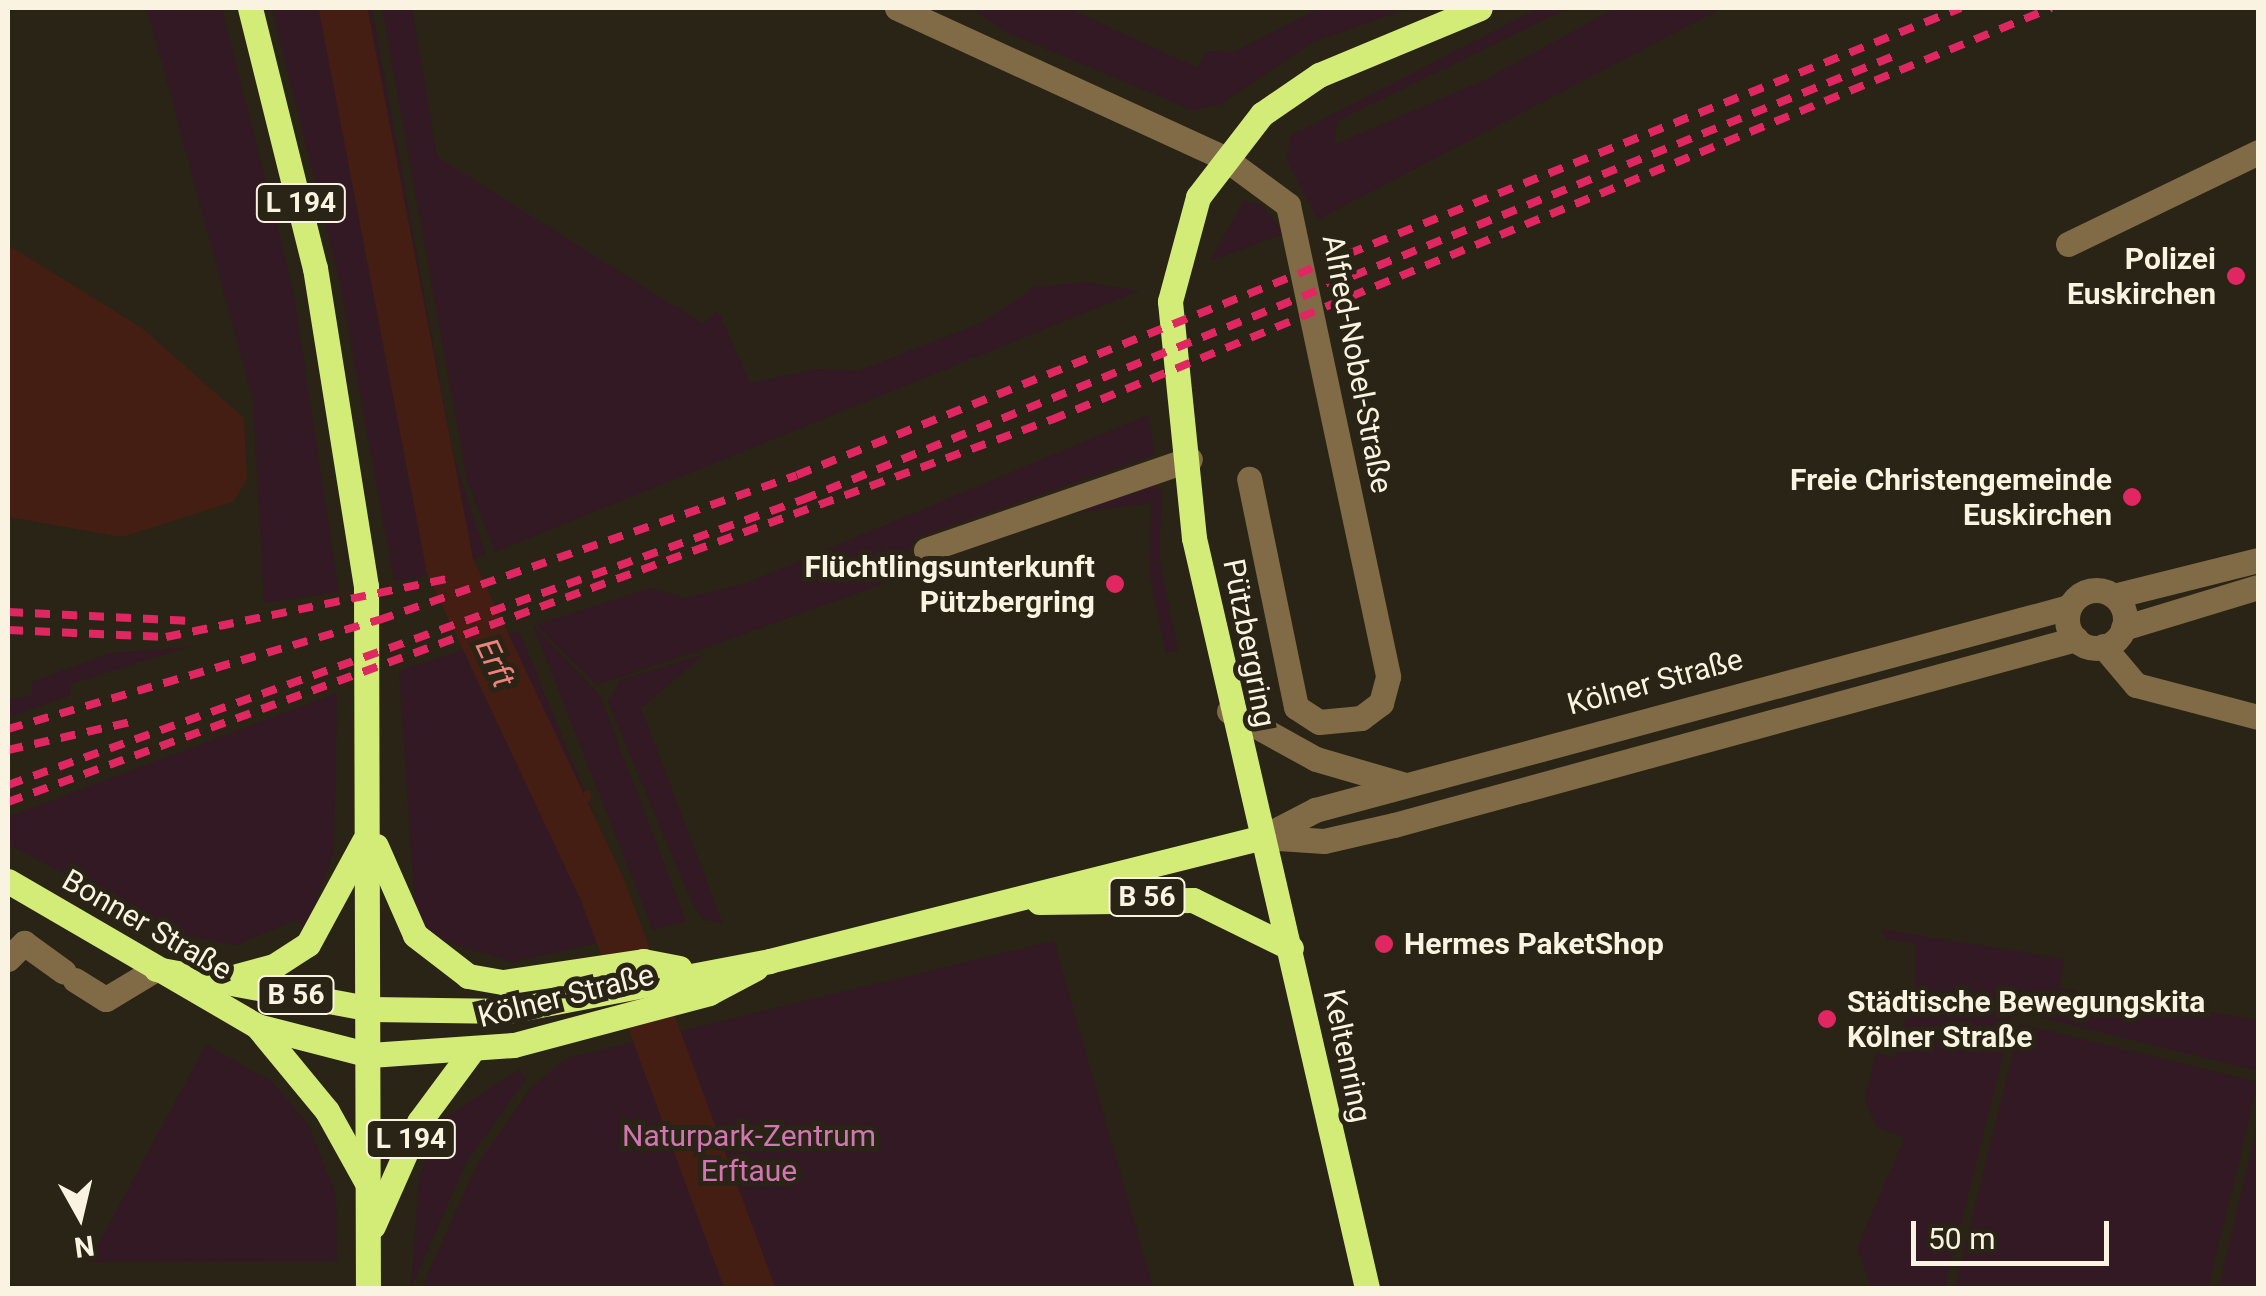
<!DOCTYPE html>
<meta charset="utf-8">
<style>
body{margin:0}
#map{position:relative;width:2266px;height:1296px;overflow:hidden;background:#292415;font-family:Roboto,sans-serif}
div>[style]{position:absolute}
.green>*{inset:0;background:#321924}
.water>*{inset:0;background:#441e13}
.stream>*{height:8px;margin:-4px;padding:0 4px;transform-origin:4px;border-radius:4px;background:#441e13}
.river>*{height:48px;margin:-24px;padding:0 24px;transform-origin:24px;border-radius:24px;background:#441e13}
.minor>*{height:25px;margin:-12.5px;padding:0 12.5px;transform-origin:12.5px;border-radius:12.5px;background:#816b46}
.minor>.ring{margin:-12.5px;padding:0;box-sizing:content-box;background:none;border:25px solid #816b46;border-radius:50%}
.major>*{height:25px;margin:-12.5px;padding:0 12.5px;transform-origin:12.5px;border-radius:12.5px;background:#d3ec77}
.rail>*{height:8px;margin-top:-4px;transform-origin:0;background:repeating-linear-gradient(90deg,#e02762 0 15px,transparent 0 27px)}
.dots>*{width:28px;height:28px;translate:-50% -50%;box-sizing:border-box;border:5px solid #292415;border-radius:50%}
span{translate:-50% -50%;white-space:nowrap;text-align:center;line-height:1.15;-webkit-text-stroke:10px #292415;paint-order:stroke}
.shield-label span{padding:2px 8px;background:#292415;border:2px solid;border-radius:8px;-webkit-text-stroke-width:0}
.shield-label{font-size:28px;color:#fbf3e1;font-weight:700}
.poi-label{font-size:30px;color:#fbf3e1;font-weight:700}
.right{translate:-100% -50%;text-align:right}
.left{translate:0 -50%;text-align:left}
.street-label{font-size:30px;color:#fbf3e1}
.park-label{font-size:30px;color:#d276b3}
.water-label{font-size:32px;color:#ed827d;font-style:italic}
.frame{position:absolute;inset:0;border:10px solid #fbf3e1;pointer-events:none}
.north{position:absolute;left:30px;top:1166px;width:100px;height:100px;-webkit-text-stroke:8px #292415;paint-order:stroke;rotate:172deg;font-size:28px;font-weight:700;line-height:40px;text-align:center;color:#fbf3e1}
.north::after{content:'';display:block;margin:auto;width:35px;height:45px;background:#fbf3e1;clip-path:polygon(50% 0,100% 100%,50% 72%,0 100%)}
.scale{position:absolute;left:1911px;top:1221px;width:198px;height:45px;box-sizing:border-box;border:5px solid #fbf3e1;border-top:0;padding-left:12px;font-size:30px;line-height:35px;white-space:nowrap;color:#fbf3e1;-webkit-text-stroke:8px #292415;paint-order:stroke}
</style>
<div id="map">
<div class="green">
<div style="clip-path:polygon(147px 8px,222px 8px,293px 290px,339px 592px,264px 603px,253px 400px)"></div>
<div style="clip-path:polygon(272px 8px,336px 8px,441px 570px,417px 579px,394px 580px,339px 278px)"></div>
<div style="clip-path:polygon(355px 8px,372px 8px,453px 454px,486px 555px,460px 564px)"></div>
<div style="clip-path:polygon(382px 8px,412px 8px,437px 157px,703px 324px,718px 311px,750px 383px,817px 369px,859px 371px,986px 321px,1034px 287px,1088px 282px,1139px 291px,495px 552px,467px 480px)"></div>
<div style="clip-path:polygon(972px 8px,1068px 8px,1197px 68px,1207px 51px,1234px 52px,1320px 8px,1409px 8px,1311px 43px,1219px 105px,1192px 110px,1008px 33px)"></div>
<div style="clip-path:polygon(1539px 8px,1568px 8px,1337px 121px,1334px 145px,1485px 80px,1616px 8px,1722px 8px,1317px 220px,1287px 160px,1291px 136px)"></div>
<div style="clip-path:polygon(1244px 201px,1262px 205px,1283px 234px,1210px 261px)"></div>
<div style="clip-path:polygon(1148px 415px,1155px 455px,918px 537px,885px 583px,714px 645px,597px 685px,536px 625px,651px 588px,684px 598px,747px 583px)"></div>
<div style="clip-path:polygon(1153px 484px,1162px 491px,1159px 557px,1178px 651px,1166px 653px,1150px 576px,1151px 503px,1047px 517px)"></div>
<div style="clip-path:polygon(533px 625px,600px 696px,686px 921px,653px 930px)"></div>
<div style="clip-path:polygon(519px 631px,642px 933px,513px 962px,430px 937px,415px 910px,399px 671px)"></div>
<div style="clip-path:polygon(190px 647px,70px 684px,71px 695px,8px 718px,8px 700px,32px 695px,32px 682px,111px 653px)"></div>
<div style="clip-path:polygon(705px 654px,641px 708px,723px 924px,703px 919px,691px 900px,608px 702px,621px 680px)"></div>
<div style="clip-path:polygon(337px 693px,334px 851px,306px 929px,296px 920px,236px 945px,183px 935px,8px 844px,8px 817px)"></div>
<div style="clip-path:polygon(1882px 929px,2064px 959px,2060px 988px,2258px 1020px,2258px 1071px,2014px 1011px,1945px 1288px,1872px 1288px,1857px 1248px,1905px 1137px,1877px 1128px,1865px 1100px,1876px 1053px,1895px 1058px,1916px 979px,1915px 943px,1887px 939px)"></div>
<div style="clip-path:polygon(1054px 941px,1153px 1288px,422px 1288px,477px 1165px,532px 1087px,568px 1058px)"></div>
<div style="clip-path:polygon(2020px 1024px,2258px 1082px,2208px 1288px,1955px 1288px)"></div>
<div style="clip-path:polygon(206px 1045px,272px 1082px,308px 1124px,336px 1195px,337px 1261px,89px 1262px)"></div>
<div style="clip-path:polygon(519px 1070px,526px 1079px,467px 1161px,411px 1288px,419px 1178px,442px 1120px)"></div>
<div style="clip-path:polygon(2258px 1123px,2258px 1288px,2219px 1288px)"></div>
</div>
<div class="water">
<div style="clip-path:polygon(8px 245px,142px 328px,244px 418px,247px 479px,233px 502px,122px 537px,8px 517px)"></div>
</div>
<div class="stream">
<div style="left:576px;top:827px;width:34px;rotate:-71deg"></div>
</div>
<div class="river">
<div style="left:343px;top:8px;width:568px;rotate:79.14deg"></div>
<div style="left:450px;top:566px;width:362px;rotate:64.8deg"></div>
<div style="left:604px;top:894px;width:420px;rotate:69.7deg"></div>
</div>
<div class="minor">
<div style="left:897px;top:8px;width:358px;rotate:24.6deg"></div>
<div style="left:1223px;top:157px;width:81px;rotate:36.4deg"></div>
<div style="left:1288px;top:205px;width:482px;rotate:78deg"></div>
<div style="left:1388px;top:677px;width:27px;rotate:105deg"></div>
<div style="left:1381px;top:703px;width:25px;rotate:143deg"></div>
<div style="left:1361px;top:718px;width:42px;rotate:174.6deg"></div>
<div style="left:1319px;top:722px;width:27px;rotate:-147deg"></div>
<div style="left:1296px;top:707px;width:233px;rotate:-101.6deg"></div>
<div style="left:2068px;top:244px;width:211px;rotate:-25.8deg"></div>
<div style="left:926px;top:550px;width:279px;rotate:-19deg"></div>
<div class="ring" style="left:2067px;top:590px;width:33px;height:33px"></div>
<div style="left:2114px;top:596px;width:148px;rotate:-14deg"></div>
<div style="left:2123px;top:628px;width:141px;rotate:-16.9deg"></div>
<div style="left:2103px;top:646px;width:51px;rotate:49.8deg"></div>
<div style="left:2136px;top:685px;width:126px;rotate:14.7deg"></div>
<div style="left:1229px;top:711px;width:99px;rotate:28.9deg"></div>
<div style="left:1316px;top:759px;width:93px;rotate:16.3deg"></div>
<div style="left:1263px;top:837px;width:59px;rotate:-27.4deg"></div>
<div style="left:1315px;top:810px;width:781px;rotate:-15.07deg"></div>
<div style="left:1263px;top:837px;width:61px;rotate:3.8deg"></div>
<div style="left:1324px;top:841px;width:72px;rotate:-12.9deg"></div>
<div style="left:1394px;top:825px;width:707px;rotate:-15.26deg"></div>
<div style="left:8px;top:959px;width:23px;rotate:-45deg"></div>
<div style="left:24px;top:943px;width:49px;rotate:35.9deg"></div>
<div style="left:75px;top:980px;width:36px;rotate:32deg"></div>
<div style="left:106px;top:999px;width:58px;rotate:-31deg"></div>
</div>
<div class="major">
<div style="left:250px;top:8px;width:268px;rotate:76deg"></div>
<div style="left:315px;top:268px;width:322px;rotate:80.9deg"></div>
<div style="left:366px;top:586px;width:702px;rotate:89.84deg"></div>
<div style="left:376px;top:846px;width:97px;rotate:66.3deg"></div>
<div style="left:415px;top:935px;width:67px;rotate:37.7deg"></div>
<div style="left:468px;top:976px;width:36px;rotate:10deg"></div>
<div style="left:503px;top:982px;width:142px;rotate:-8.5deg"></div>
<div style="left:643px;top:961px;width:37px;rotate:11deg"></div>
<div style="left:8px;top:881px;width:288px;rotate:30.2deg"></div>
<div style="left:257px;top:1026px;width:117px;rotate:14.4deg"></div>
<div style="left:370px;top:1055px;width:144px;rotate:-4deg"></div>
<div style="left:514px;top:1045px;width:202px;rotate:-14.9deg"></div>
<div style="left:709px;top:993px;width:53px;rotate:-28deg"></div>
<div style="left:1039px;top:902px;width:154px;rotate:-0.7deg"></div>
<div style="left:1193px;top:900px;width:109px;rotate:26.1deg"></div>
<div style="left:156px;top:969px;width:219px;rotate:10.5deg"></div>
<div style="left:371px;top:1009px;width:137px;rotate:0.8deg"></div>
<div style="left:508px;top:1011px;width:266px;rotate:-10.8deg"></div>
<div style="left:769px;top:961px;width:509px;rotate:-14.09deg"></div>
<div style="left:229px;top:978px;width:47px;rotate:-14.9deg"></div>
<div style="left:274px;top:966px;width:40px;rotate:-32.9deg"></div>
<div style="left:308px;top:944px;width:117px;rotate:-61.5deg"></div>
<div style="left:257px;top:1026px;width:110px;rotate:50.5deg"></div>
<div style="left:327px;top:1111px;width:82px;rotate:60.9deg"></div>
<div style="left:373px;top:1226px;width:114px;rotate:-66.1deg"></div>
<div style="left:419px;top:1122px;width:86px;rotate:-53.5deg"></div>
<div style="left:1367px;top:1288px;width:770px;rotate:-102.99deg"></div>
<div style="left:1194px;top:538px;width:238px;rotate:-95.8deg"></div>
<div style="left:1170px;top:301px;width:108px;rotate:-74.9deg"></div>
<div style="left:1198px;top:197px;width:105px;rotate:-52.4deg"></div>
<div style="left:1262px;top:114px;width:69px;rotate:-34.4deg"></div>
<div style="left:1319px;top:75px;width:174px;rotate:-22.6deg"></div>
</div>
<div class="rail">
<div style="left:8px;top:612px;width:184px;rotate:2.8deg"></div>
<div style="left:8px;top:630px;width:158px;rotate:2.5deg"></div>
<div style="left:166px;top:637px;width:287px;rotate:-11.7deg"></div>
<div style="left:8px;top:729px;width:387px;rotate:-16.4deg"></div>
<div style="left:379px;top:620px;width:442px;rotate:-19.1deg"></div>
<div style="left:797px;top:475px;width:1254px;rotate:-21.86deg"></div>
<div style="left:8px;top:750px;width:134px;rotate:-12.9deg"></div>
<div style="left:8px;top:785px;width:844px;rotate:-19.75deg"></div>
<div style="left:802px;top:500px;width:1186px;rotate:-22.13deg"></div>
<div style="left:8px;top:802px;width:1111px;rotate:-20.12deg"></div>
<div style="left:1051px;top:420px;width:1082px;rotate:-22.39deg"></div>
</div>
<div class="dots">
<div style="left:2236px;top:276px;background:#e02762"></div>
<div style="left:2132px;top:497px;background:#e02762"></div>
<div style="left:1115px;top:584px;background:#e02762"></div>
<div style="left:1384px;top:944px;background:#e02762"></div>
<div style="left:1827px;top:1019px;background:#e02762"></div>
</div>
<div class="shield-label">
<span style="left:301px;top:203px">L 194</span>
<span style="left:1147px;top:897px">B 56</span>
<span style="left:296px;top:995px">B 56</span>
<span style="left:411px;top:1139px">L 194</span>
</div>
<div class="poi-label">
<span class="right" style="left:2216px;top:276px">Polizei<br>Euskirchen</span>
<span class="right" style="left:2112px;top:497px">Freie Christengemeinde<br>Euskirchen</span>
<span class="right" style="left:1095px;top:584px">Flüchtlingsunterkunft<br>Pützbergring</span>
<span class="left" style="left:1404px;top:944px">Hermes PaketShop</span>
<span class="left" style="left:1847px;top:1019px">Städtische Bewegungskita<br>Kölner Straße</span>
</div>
<div class="street-label">
<span style="left:1357px;top:364px;rotate:79deg">Alfred-Nobel-Straße</span>
<span style="left:1249px;top:643px;rotate:79deg">Pützbergring</span>
<span style="left:1655px;top:682px;rotate:-15deg">Kölner Straße</span>
<span style="left:147px;top:925px;rotate:30deg">Bonner Straße</span>
<span style="left:566px;top:996px;rotate:-14deg">Kölner Straße</span>
<span style="left:1347px;top:1056px;rotate:78deg">Keltenring</span>
</div>
<div class="park-label">
<span style="left:749px;top:1153px">Naturpark-Zentrum<br>Erftaue</span>
</div>
<div class="water-label">
<span style="left:495px;top:663px;rotate:65deg">Erft</span>
</div>
<div class="frame"></div>
<div class="north">N</div>
<div class="scale">50 m</div>
</div>
